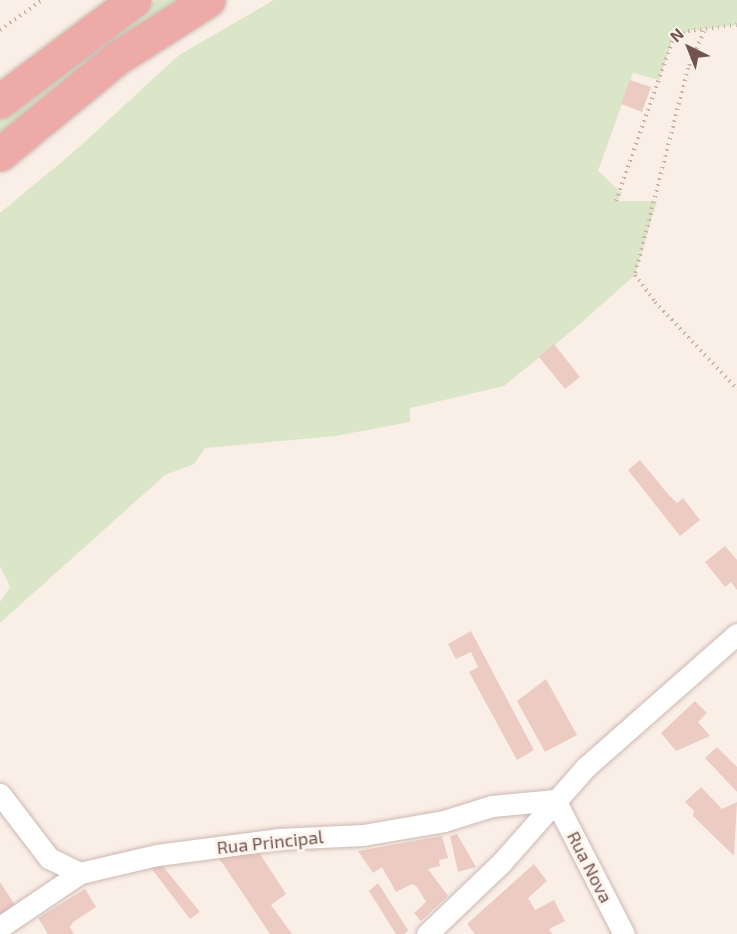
<!DOCTYPE html>
<style>
body{margin:0}
#map{position:relative;width:737px;height:934px;overflow:hidden;background:#faefe7;font-family:"Exo 2",sans-serif}
div>[style]{position:absolute}
.green>*{inset:0;background:#dae6c7}
.building>*{inset:0;background:#eccbc2}
.path>*{height:4px;margin-top:-2px;transform-origin:0;background:repeating-linear-gradient(90deg,#d1aea5 0 1.5px,transparent 0 6px)}
.roads{filter:drop-shadow(0 0 2px #cdb8b2) drop-shadow(0 0 2px #cdb8b2)}
.street>*{height:21px;margin:-10.5px;padding:0 10.5px;transform-origin:10.5px;border-radius:10.5px;background:#fff}
.highway>*{height:33px;margin:-16.5px;padding:0 16.5px;transform-origin:16.5px;border-radius:16.5px;background:#edaaa6}
span{translate:-50% -50%;white-space:nowrap;text-align:center;line-height:1.15;-webkit-text-stroke:6px #fdf4ed;paint-order:stroke}
.street-label{font-size:18px;color:#71544f}
.north{position:absolute;left:659px;top:18px;width:60px;height:60px;-webkit-text-stroke:4px #fdf4ed;paint-order:stroke;rotate:317deg;font-size:16px;font-weight:700;line-height:24px;text-align:center;color:#71544f}
.north::after{content:'';display:block;margin:auto;width:21px;height:27px;background:#71544f;clip-path:polygon(50% 0,100% 100%,50% 72%,0 100%)}
</style>
<div id="map">
<div class="green">
<div style="clip-path:polygon(156px 0,181px 0,0 133px,0 117px)"></div>
<div style="clip-path:polygon(274px 0,737px 0,737px 25px,689px 31px,673px 39px,659px 80px,633px 73px,598px 171px,622px 193px,617px 201px,657px 201px,635px 275px,574px 329px,504px 386px,410px 408px,410px 422px,335px 436px,205px 448px,194px 464px,165px 475px,0 623px,0 602px,10px 587px,0 566px,0 213px,76px 150px,179px 55px)"></div>
</div>
<div class="building">
<div style="clip-path:polygon(630px 80px,651px 87px,642px 112px,621px 104px)"></div>
<div style="clip-path:polygon(554px 344px,580px 377px,565px 389px,539px 357px)"></div>
<div style="clip-path:polygon(640px 460px,667px 493px,677px 503px,683px 498px,700px 520px,680px 536px,628px 470px)"></div>
<div style="clip-path:polygon(725px 546px,737px 560px,737px 590px,731px 582px,725px 587px,705px 562px)"></div>
<div style="clip-path:polygon(471px 631px,534px 750px,517px 760px,469px 672px,478px 667px,471px 652px,456px 659px,448px 644px)"></div>
<div style="clip-path:polygon(546px 679px,577px 735px,545px 752px,517px 701px)"></div>
<div style="clip-path:polygon(695px 701px,707px 713px,698px 722px,710px 736px,676px 751px,661px 733px)"></div>
<div style="clip-path:polygon(717px 747px,737px 767px,737px 792px,705px 758px)"></div>
<div style="clip-path:polygon(701px 787px,722px 809px,737px 802px,734px 856px,693px 816px,694px 811px,685px 802px)"></div>
<div style="clip-path:polygon(457px 834px,476px 867px,458px 872px,450px 836px)"></div>
<div style="clip-path:polygon(442px 836px,448px 858px,439px 860px,440px 866px,428px 869px,448px 896px,421px 921px,414px 913px,426px 902px,417px 887px,412px 884px,396px 892px,382px 867px,373px 873px,358px 851px)"></div>
<div style="clip-path:polygon(258px 851px,286px 894px,271px 905px,292px 934px,270px 934px,219px 858px)"></div>
<div style="clip-path:polygon(534px 864px,547px 881px,528px 898px,535px 910px,554px 900px,565px 921px,549px 929px,552px 934px,475px 934px,467px 924px)"></div>
<div style="clip-path:polygon(162px 865px,200px 912px,190px 919px,151px 868px)"></div>
<div style="clip-path:polygon(0 882px,15px 905px,0 915px)"></div>
<div style="clip-path:polygon(378px 883px,408px 930px,405px 934px,396px 934px,369px 891px)"></div>
<div style="clip-path:polygon(85px 889px,96px 907px,73px 922px,70px 927px,74px 934px,48px 934px,38px 918px)"></div>
</div>
<div class="path">
<div style="left:0;top:30px;width:52px;rotate:-35.5deg"></div>
<div style="left:704px;top:31px;width:40px;rotate:113.4deg"></div>
<div style="left:688px;top:68px;width:214px;rotate:104.4deg"></div>
<div style="left:635px;top:275px;width:34px;rotate:53deg"></div>
<div style="left:655px;top:302px;width:120px;rotate:46.7deg"></div>
<div style="left:616px;top:201px;width:172px;rotate:-70.6deg"></div>
<div style="left:673px;top:39px;width:17px;rotate:-28deg"></div>
<div style="left:688px;top:31px;width:49px;rotate:-7deg"></div>
</div>
<div class="roads">
<div class="street">
<div style="left:0;top:794px;width:81px;rotate:52.6deg"></div>
<div style="left:49px;top:858px;width:34px;rotate:26deg"></div>
<div style="left:555px;top:800px;width:151px;rotate:62.8deg"></div>
<div style="left:0;top:927px;width:97px;rotate:-34deg"></div>
<div style="left:80px;top:873px;width:79px;rotate:-13.2deg"></div>
<div style="left:157px;top:855px;width:122px;rotate:-7.5deg"></div>
<div style="left:278px;top:839px;width:85px;rotate:-2.7deg"></div>
<div style="left:363px;top:835px;width:82px;rotate:-9.8deg"></div>
<div style="left:444px;top:821px;width:50px;rotate:-17.4deg"></div>
<div style="left:492px;top:806px;width:63px;rotate:-5.4deg"></div>
<div style="left:427px;top:934px;width:103px;rotate:-43.8deg"></div>
<div style="left:501px;top:863px;width:128px;rotate:-48.5deg"></div>
<div style="left:586px;top:767px;width:201px;rotate:-41.4deg"></div>
</div>
<div class="highway">
<div style="left:0;top:101px;width:168px;rotate:-37deg"></div>
<div style="left:0;top:154px;width:151px;rotate:-39.4deg"></div>
<div style="left:117px;top:58px;width:108px;rotate:-32.5deg"></div>
</div>
</div>
<div class="street-label">
<span style="left:270px;top:842px;rotate:-6deg">Rua Principal</span>
<span style="left:590px;top:867px;rotate:63deg">Rua Nova</span>
</div>
<div class="north">N</div>
</div>
